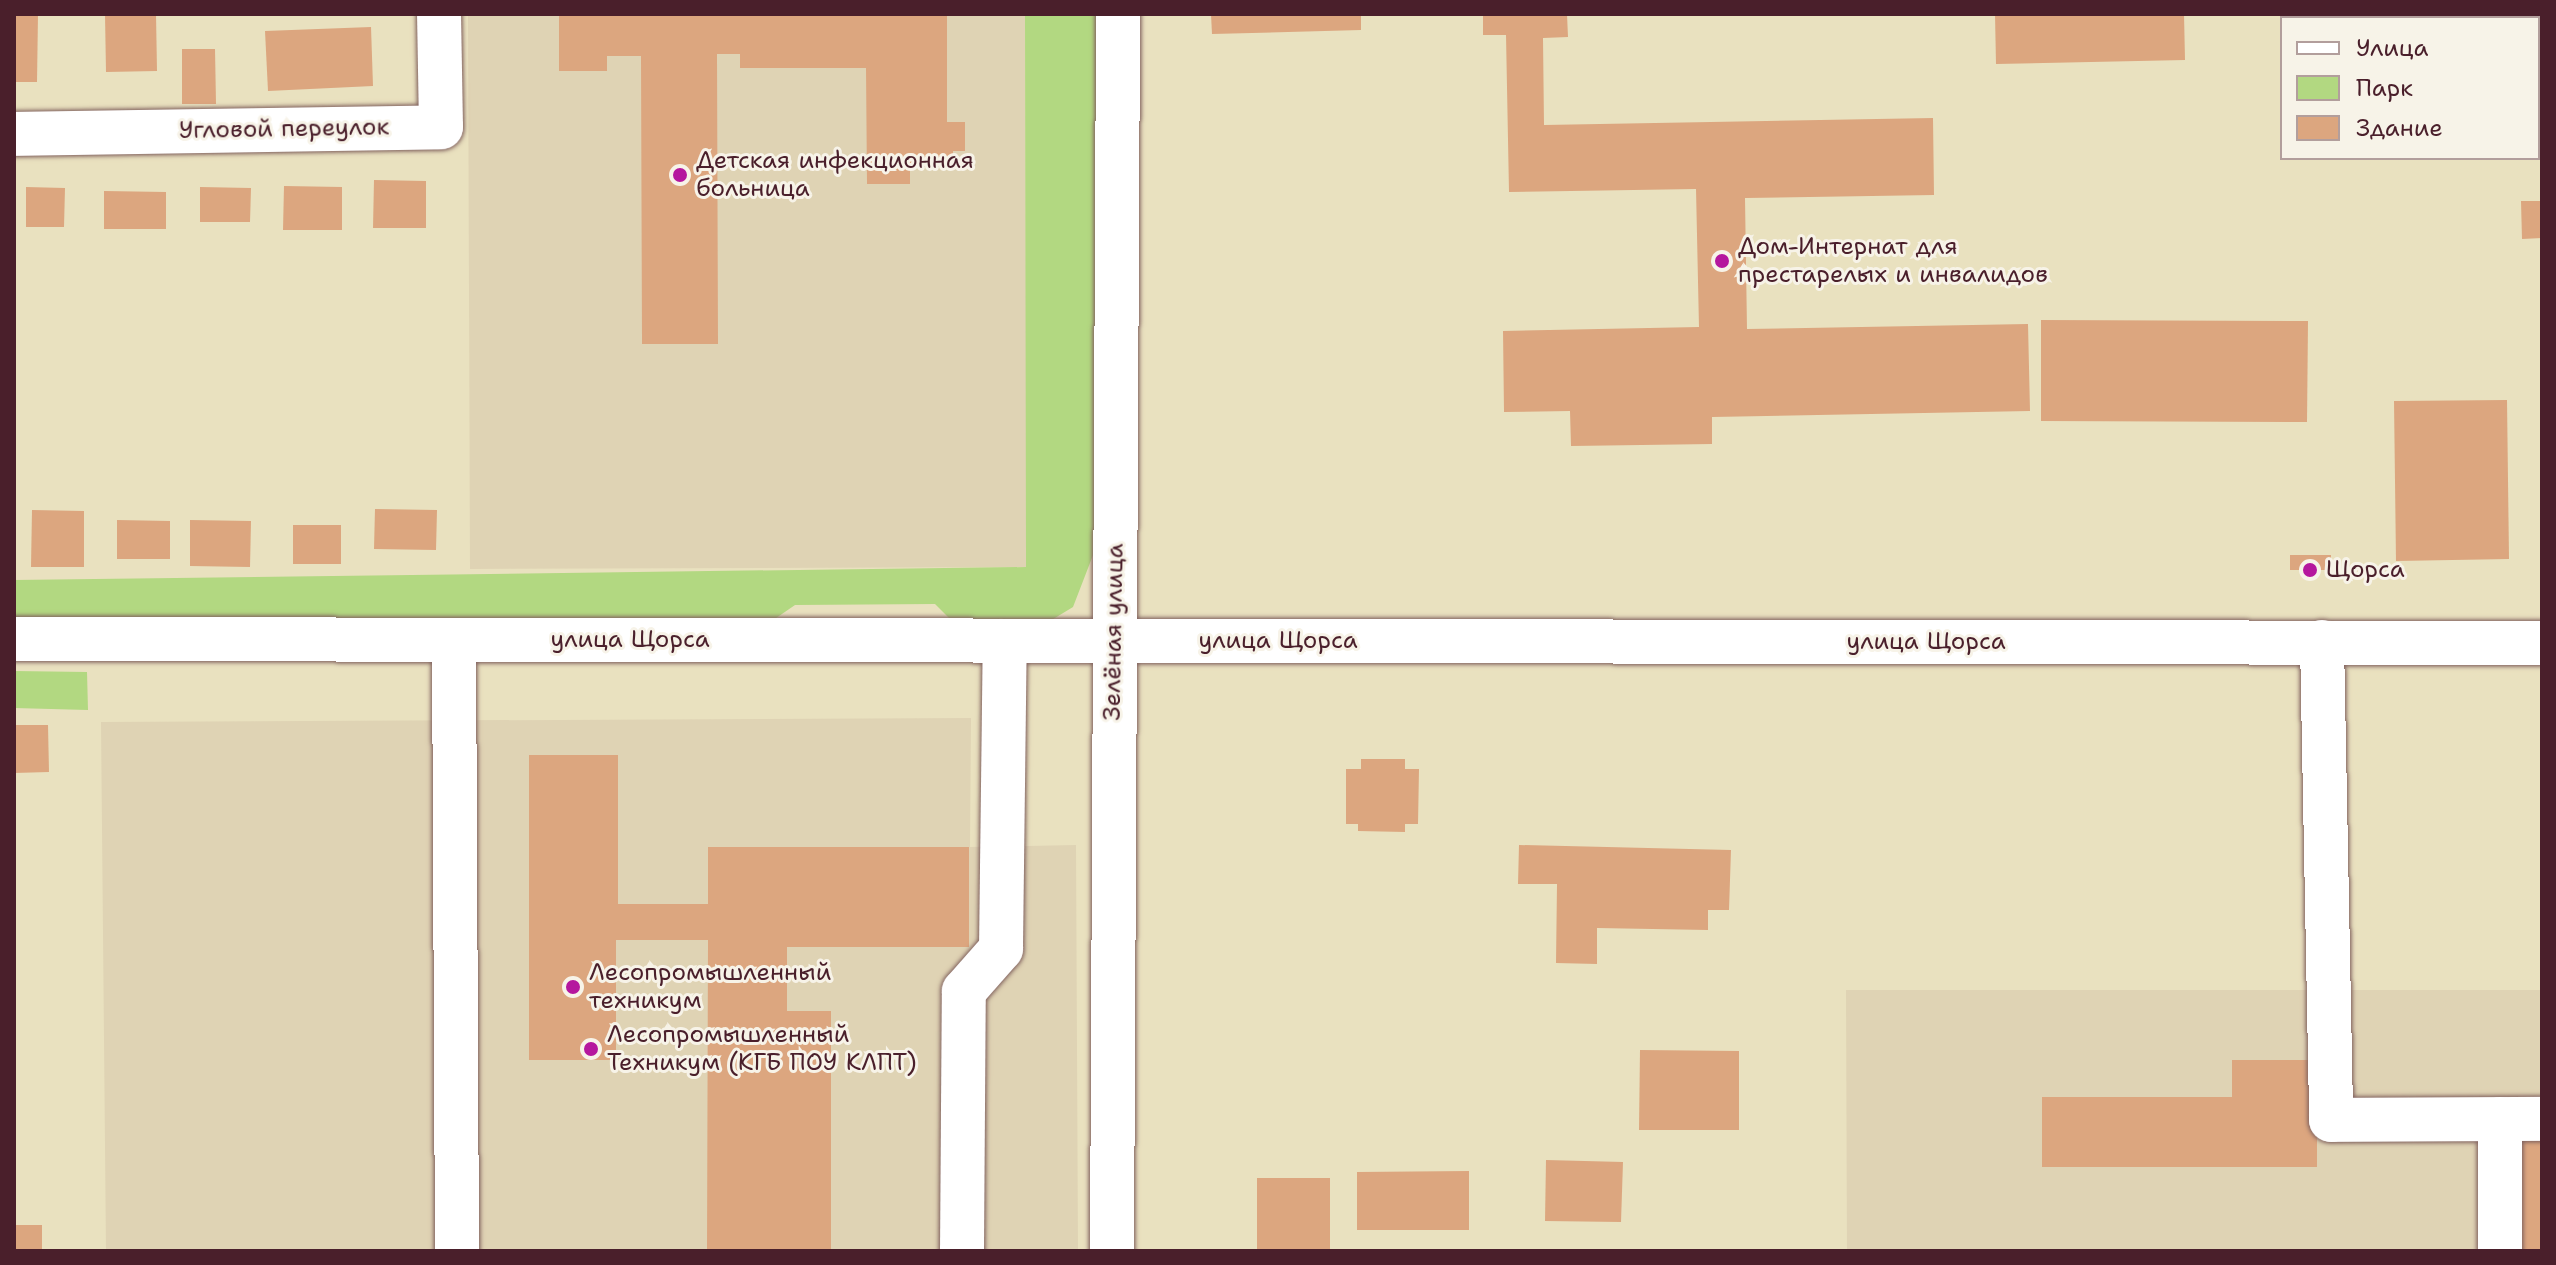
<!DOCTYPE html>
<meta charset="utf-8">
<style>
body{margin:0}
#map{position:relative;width:2556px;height:1265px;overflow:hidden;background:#e9e1bf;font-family:"Shantell Sans",sans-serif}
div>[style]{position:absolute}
.built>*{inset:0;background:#dfd3b4}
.green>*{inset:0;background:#b2d881}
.building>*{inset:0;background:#dca67f}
.roads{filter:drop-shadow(0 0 2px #82635f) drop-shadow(0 0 2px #82635f)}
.minor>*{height:44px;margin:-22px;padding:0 22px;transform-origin:22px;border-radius:22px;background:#fff}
.dots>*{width:22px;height:22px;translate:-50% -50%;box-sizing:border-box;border:4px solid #f7f3e8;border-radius:50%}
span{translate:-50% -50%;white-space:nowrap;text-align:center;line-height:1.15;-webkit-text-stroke:6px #f7f3e8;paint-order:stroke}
.street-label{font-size:24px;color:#4a1f2b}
.poi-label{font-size:24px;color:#4a1f2b}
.left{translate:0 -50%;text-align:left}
.frame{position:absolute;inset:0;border:16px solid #4a1f2b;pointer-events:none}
.legend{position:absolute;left:2280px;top:16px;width:260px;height:144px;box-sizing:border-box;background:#f7f3e8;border:2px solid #b29e9c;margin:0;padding:10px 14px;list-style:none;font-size:24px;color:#4a1f2b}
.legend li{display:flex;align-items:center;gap:16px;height:40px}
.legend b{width:40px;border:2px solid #b29e9c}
</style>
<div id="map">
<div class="built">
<div style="clip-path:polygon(468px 14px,1025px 14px,1027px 567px,470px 569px)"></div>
<div style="clip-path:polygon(971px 718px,970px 847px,1076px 845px,1078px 1251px,106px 1251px,101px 722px)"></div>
<div style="clip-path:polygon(1846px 990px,2542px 990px,2542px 1251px,1847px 1251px)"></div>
</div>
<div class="green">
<div style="clip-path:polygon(1025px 14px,1100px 14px,1095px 550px,1073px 607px,1045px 624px,954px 623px,935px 604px,795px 605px,766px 625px,14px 622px,14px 580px,1026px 567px)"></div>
<div style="clip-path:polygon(14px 671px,87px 672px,88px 710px,14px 708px)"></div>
</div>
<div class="building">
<div style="clip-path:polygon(14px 14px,38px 14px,37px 82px,14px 82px)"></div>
<div style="clip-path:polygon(105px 14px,156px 14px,157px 71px,106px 72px)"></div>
<div style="clip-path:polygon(559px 14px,947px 14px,947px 122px,965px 122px,965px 151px,953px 151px,953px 167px,910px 167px,910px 184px,867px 184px,866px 68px,740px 68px,740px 54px,717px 54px,718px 344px,642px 344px,641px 56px,607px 56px,607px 71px,559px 71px)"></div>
<div style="clip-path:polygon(1211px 14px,1361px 14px,1361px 30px,1212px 34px)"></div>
<div style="clip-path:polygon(1483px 14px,1567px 14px,1568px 37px,1543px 38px,1544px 125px,1933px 118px,1934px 195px,1745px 198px,1747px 329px,2028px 324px,2030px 411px,1712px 417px,1712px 444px,1571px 446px,1570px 411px,1504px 412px,1503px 331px,1699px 327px,1696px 189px,1509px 192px,1506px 35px,1483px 35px)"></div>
<div style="clip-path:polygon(1995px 14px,2184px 14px,2185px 60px,1996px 64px)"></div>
<div style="clip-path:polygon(371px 27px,373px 86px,268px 91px,265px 31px)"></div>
<div style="clip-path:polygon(182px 49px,215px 49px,216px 104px,182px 104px)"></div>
<div style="clip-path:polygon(374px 180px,426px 181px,426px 228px,373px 228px)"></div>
<div style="clip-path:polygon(284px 186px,342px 187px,342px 230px,283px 230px)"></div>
<div style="clip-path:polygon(26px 187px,65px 188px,64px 227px,26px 227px)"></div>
<div style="clip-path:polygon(200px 187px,251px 188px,250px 222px,200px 222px)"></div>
<div style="clip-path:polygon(104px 191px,166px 192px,166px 229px,104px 229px)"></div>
<div style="clip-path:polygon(2521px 201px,2542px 201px,2542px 238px,2522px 239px)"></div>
<div style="clip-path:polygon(2041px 320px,2308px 321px,2307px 422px,2041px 421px)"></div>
<div style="clip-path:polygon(2507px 400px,2509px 559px,2396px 561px,2394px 401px)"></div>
<div style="clip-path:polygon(375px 509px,437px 510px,436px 550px,374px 549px)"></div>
<div style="clip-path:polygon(32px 510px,84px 511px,84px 567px,31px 567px)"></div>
<div style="clip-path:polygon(117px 520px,170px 521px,170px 559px,117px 559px)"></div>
<div style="clip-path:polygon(190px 520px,251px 521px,250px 567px,190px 566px)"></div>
<div style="clip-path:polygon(293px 525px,341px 525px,341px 564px,293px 564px)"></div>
<div style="clip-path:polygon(2290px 555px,2331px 555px,2331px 570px,2290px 570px)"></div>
<div style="clip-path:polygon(14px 725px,48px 725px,49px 772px,14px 773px)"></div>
<div style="clip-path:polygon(529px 755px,618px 755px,618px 904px,708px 904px,708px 847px,969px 847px,969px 947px,787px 947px,787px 1011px,831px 1011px,831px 1251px,707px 1251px,708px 940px,616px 940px,616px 1060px,529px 1060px)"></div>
<div style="clip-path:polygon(1361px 759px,1405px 759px,1405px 769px,1419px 769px,1418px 824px,1405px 824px,1405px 832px,1358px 831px,1358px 824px,1346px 824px,1346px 769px,1361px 769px)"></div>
<div style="clip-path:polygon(1519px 845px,1731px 850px,1729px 910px,1708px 910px,1708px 930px,1597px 928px,1597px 964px,1556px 963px,1557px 884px,1518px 884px)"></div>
<div style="clip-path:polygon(1640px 1050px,1739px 1051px,1739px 1130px,1639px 1130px)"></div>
<div style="clip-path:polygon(2232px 1060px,2317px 1060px,2317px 1167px,2042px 1167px,2042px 1097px,2232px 1097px)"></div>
<div style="clip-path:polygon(2516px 1131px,2542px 1131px,2542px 1251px,2518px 1251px)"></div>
<div style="clip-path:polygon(1546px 1160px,1623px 1162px,1621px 1222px,1545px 1221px)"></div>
<div style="clip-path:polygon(1469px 1171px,1469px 1230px,1357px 1230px,1357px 1172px)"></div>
<div style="clip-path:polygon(1257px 1178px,1330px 1178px,1330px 1251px,1257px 1251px)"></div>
<div style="clip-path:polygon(14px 1225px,42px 1225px,42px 1251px,14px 1251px)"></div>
</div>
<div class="roads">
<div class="minor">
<div style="left:14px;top:134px;width:427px;rotate:-0.9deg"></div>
<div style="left:441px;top:127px;width:113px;rotate:-91deg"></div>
<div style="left:14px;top:639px;width:2528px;rotate:0.09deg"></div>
<div style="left:454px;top:640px;width:611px;rotate:89.72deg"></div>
<div style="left:2322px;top:642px;width:478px;rotate:88.9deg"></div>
<div style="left:2331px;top:1120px;width:211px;rotate:-0.3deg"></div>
<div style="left:2500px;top:1119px;width:132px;rotate:90deg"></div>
<div style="left:962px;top:1251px;width:260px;rotate:-89.6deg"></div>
<div style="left:964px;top:991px;width:56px;rotate:-48.6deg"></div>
<div style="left:1001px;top:949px;width:308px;rotate:-89.3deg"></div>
<div style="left:1112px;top:1251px;width:1237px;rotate:-89.72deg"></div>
</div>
</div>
<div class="dots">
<div style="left:680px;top:175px;background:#b5179e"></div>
<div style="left:1722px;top:261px;background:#b5179e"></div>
<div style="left:2310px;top:570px;background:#b5179e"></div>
<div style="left:573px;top:987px;background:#b5179e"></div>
<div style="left:591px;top:1049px;background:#b5179e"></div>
</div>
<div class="street-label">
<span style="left:284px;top:129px;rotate:-1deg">Угловой переулок</span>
<span style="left:1114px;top:632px;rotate:-89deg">Зелёная улица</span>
<span style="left:630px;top:640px">улица Щорса</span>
<span style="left:1278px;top:641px">улица Щорса</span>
<span style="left:1926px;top:642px">улица Щорса</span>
</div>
<div class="poi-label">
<span class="left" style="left:696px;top:175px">Детская инфекционная<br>больница</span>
<span class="left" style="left:1738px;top:261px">Дом-Интернат для<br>престарелых и инвалидов</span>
<span class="left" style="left:2326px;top:570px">Щорса</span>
<span class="left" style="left:589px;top:987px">Лесопромышленный<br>техникум</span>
<span class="left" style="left:607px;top:1049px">Лесопромышленный<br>Техникум (КГБ ПОУ КЛПТ)</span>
</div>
<div class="frame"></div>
<ul class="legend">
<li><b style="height:10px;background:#fff"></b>Улица</li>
<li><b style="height:22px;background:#b2d881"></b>Парк</li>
<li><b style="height:22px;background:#dca67f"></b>Здание</li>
</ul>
</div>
